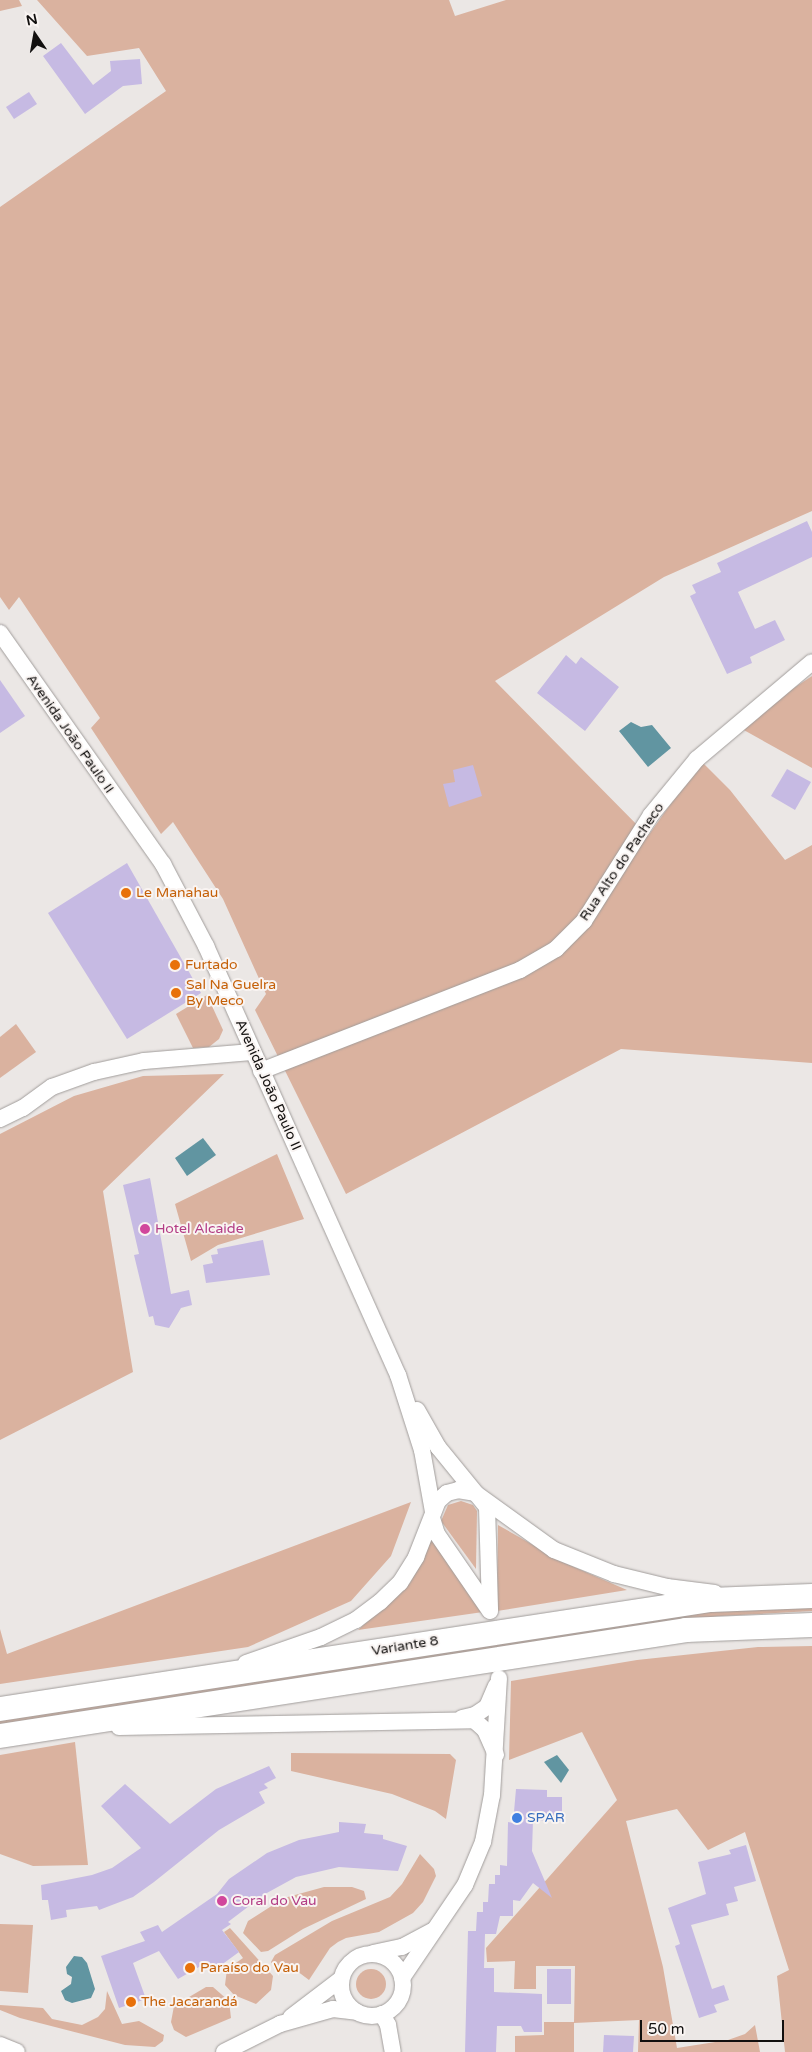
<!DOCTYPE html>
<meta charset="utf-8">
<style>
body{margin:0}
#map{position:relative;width:812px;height:2052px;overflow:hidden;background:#ebe7e5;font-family:"Varela Round",sans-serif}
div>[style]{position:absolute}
.green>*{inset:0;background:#dab29f}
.round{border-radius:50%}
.water>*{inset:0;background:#6195a1}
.building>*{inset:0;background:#c6bae3}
.roads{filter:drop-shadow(0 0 1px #a19d9b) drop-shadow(0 0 1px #a19d9b)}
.minor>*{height:16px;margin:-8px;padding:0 8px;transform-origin:8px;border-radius:8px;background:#fff}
.minor>.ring{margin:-8px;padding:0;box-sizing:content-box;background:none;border:16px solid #fff;border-radius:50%}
.secondary>*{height:24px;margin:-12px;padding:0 12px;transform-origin:12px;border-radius:12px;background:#fff}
.dots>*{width:14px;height:14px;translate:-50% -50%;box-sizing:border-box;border:2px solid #f9f4f2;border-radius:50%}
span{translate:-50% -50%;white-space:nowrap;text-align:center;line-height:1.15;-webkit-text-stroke:4px #f9f4f2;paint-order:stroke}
.street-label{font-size:14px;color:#12100f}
.food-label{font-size:14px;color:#c56008}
.left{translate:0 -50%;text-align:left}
.hotel-label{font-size:14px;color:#b23c85}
.shop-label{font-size:14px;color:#366cbe}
.north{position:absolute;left:10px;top:10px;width:50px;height:50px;-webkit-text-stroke:4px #f9f4f2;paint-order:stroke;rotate:348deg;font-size:14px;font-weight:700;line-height:20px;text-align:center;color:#12100f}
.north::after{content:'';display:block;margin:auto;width:18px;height:22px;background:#12100f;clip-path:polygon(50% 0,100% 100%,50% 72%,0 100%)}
.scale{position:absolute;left:640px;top:2020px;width:144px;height:22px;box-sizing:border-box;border:2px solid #12100f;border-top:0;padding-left:6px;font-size:15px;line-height:18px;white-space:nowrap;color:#12100f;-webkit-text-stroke:4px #f9f4f2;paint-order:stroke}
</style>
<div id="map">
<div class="green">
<div style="clip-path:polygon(0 0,19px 0,22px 6px,0 11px)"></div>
<div style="clip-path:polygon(37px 0,449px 0,455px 16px,506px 0,812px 0,812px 511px,664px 577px,495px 681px,648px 836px,701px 761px,730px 790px,785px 860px,812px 845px,812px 1063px,621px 1049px,346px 1194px,255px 1010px,266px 994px,223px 899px,173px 822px,161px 834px,91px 728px,100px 718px,19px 597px,9px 610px,0 597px,0 207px,166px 91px,139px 48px,87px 56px)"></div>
<div style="clip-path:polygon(812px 676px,812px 768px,742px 729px,777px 699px)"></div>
<div style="clip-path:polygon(207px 995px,223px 1030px,219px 1039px,209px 1047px,193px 1048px,176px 1014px)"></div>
<div style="clip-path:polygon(16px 1024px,36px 1052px,0 1078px,0 1037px)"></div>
<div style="clip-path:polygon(224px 1074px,103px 1191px,133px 1372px,0 1440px,0 1134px,74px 1096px,143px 1076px)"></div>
<div style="clip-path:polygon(277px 1154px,304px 1219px,218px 1245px,191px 1261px,175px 1204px)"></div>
<div style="clip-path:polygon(461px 1501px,473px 1505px,477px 1511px,476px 1569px,441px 1521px,448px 1505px)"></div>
<div style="clip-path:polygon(411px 1502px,391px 1556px,351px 1601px,248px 1647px,0 1684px,0 1629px,7px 1654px)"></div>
<div style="clip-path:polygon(498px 1525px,565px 1563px,627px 1590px,497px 1611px)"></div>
<div style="clip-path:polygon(432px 1539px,483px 1612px,358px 1630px,410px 1583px)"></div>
<div style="clip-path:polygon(812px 1604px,812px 1611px,721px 1616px,663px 1623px,0 1724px,0 1718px,708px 1609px)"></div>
<div style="clip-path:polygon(812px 1646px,812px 2052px,785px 2052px,777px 1976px,789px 1970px,745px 1832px,708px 1850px,677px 1809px,626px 1821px,663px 1967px,677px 2048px,728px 2040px,745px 2034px,755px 2025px,760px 2052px,638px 2052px,639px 2020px,574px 2023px,574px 2052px,515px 2052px,515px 2036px,544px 2035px,544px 2022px,574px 2022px,575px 1966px,536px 1966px,536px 1989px,514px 1989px,515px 1961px,487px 1962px,486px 1948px,617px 1800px,582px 1732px,509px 1760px,511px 1681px,637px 1660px,758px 1647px)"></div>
<div style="clip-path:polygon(75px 1742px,88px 1865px,33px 1866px,0 1854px,0 1755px)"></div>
<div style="clip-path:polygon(291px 1753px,450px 1754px,456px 1760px,446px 1819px,435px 1811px,392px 1794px,291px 1771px)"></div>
<div style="clip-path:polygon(420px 1854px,434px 1869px,436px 1876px,423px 1902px,413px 1913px,379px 1932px,346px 1938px,338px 1942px,330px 1948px,309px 1980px,297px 1971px,277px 1971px,271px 1962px,275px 1955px,332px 1921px,390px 1897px,402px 1884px)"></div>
<div style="clip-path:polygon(324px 1887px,352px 1887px,364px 1891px,366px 1899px,303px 1929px,268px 1951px,261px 1952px,243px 1933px,248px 1921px,284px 1898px)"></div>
<div style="clip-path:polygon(0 1924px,33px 1925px,28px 1993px,0 1991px)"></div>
<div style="clip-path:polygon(230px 1928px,273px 1976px,271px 1990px,256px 2004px,234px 1995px,225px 1985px,227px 1969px,243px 1958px,224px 1932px)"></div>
<div class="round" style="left:356px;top:1969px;width:30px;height:30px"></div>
<div style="clip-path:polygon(206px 1987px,213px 1987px,229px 2001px,231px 2018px,186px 2037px,174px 2030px,171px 2022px,174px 2006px)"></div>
<div style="clip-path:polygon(107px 1991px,122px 2024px,139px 2021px,164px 2035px,163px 2041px,155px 2047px,125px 2045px,20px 2018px,0 2010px,0 2005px,43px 2008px,52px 2019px,82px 2025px,98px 2017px,105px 2009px)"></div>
</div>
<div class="water">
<div style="clip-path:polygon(631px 722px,641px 727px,652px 725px,671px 748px,648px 767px,619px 731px)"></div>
<div style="clip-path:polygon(203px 1138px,216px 1155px,187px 1176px,175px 1158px)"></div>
<div style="clip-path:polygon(557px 1755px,569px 1770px,561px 1783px,544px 1762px)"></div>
<div style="clip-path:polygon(74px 1956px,82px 1957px,87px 1963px,95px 1989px,91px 1998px,72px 2003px,65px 2000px,61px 1991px,71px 1984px,72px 1977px,67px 1974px,66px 1967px)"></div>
</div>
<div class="building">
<div style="clip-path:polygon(61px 43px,93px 85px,111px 71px,110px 61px,140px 59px,142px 84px,123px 86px,85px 114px,43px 56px)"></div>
<div style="clip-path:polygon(29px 92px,37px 104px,14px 119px,6px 107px)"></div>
<div style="clip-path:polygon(807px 521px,812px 532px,812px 557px,738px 592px,755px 629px,775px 620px,785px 640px,750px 657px,752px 663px,727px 674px,690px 596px,696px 593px,692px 585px,721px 572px,717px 563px)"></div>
<div style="clip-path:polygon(566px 655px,576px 664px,581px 657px,619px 687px,585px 731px,537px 693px)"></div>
<div style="clip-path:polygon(0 680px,25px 716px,0 733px)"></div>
<div style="clip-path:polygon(473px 765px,482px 796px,449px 807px,443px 784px,455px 782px,453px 770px)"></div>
<div style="clip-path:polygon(787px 769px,811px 782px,795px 810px,771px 796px)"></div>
<div style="clip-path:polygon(127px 863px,201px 993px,127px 1039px,48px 913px)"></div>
<div style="clip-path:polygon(150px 1178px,171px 1294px,189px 1290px,192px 1305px,181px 1308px,169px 1328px,155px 1325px,153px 1316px,149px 1317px,134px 1255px,139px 1254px,123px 1185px)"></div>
<div style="clip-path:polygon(263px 1240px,270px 1275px,206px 1283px,203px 1265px,213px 1263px,211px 1255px,218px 1254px,217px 1249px)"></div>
<div style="clip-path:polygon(269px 1766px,276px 1778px,264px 1784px,268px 1788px,259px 1792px,265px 1803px,219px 1830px,154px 1882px,133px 1897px,99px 1910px,97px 1906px,66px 1910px,67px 1917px,51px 1920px,48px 1900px,42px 1900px,41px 1885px,92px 1875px,112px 1868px,141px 1848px,101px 1806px,125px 1784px,170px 1824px,216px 1789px)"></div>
<div style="clip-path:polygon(516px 1789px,547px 1790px,547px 1797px,562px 1797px,562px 1821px,533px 1820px,532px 1851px,552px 1898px,533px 1883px,520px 1901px,513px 1900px,513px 1916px,500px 1916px,496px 1934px,485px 1934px,484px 1968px,494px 1968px,494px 1992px,542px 1994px,542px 2032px,524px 2032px,521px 2026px,497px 2026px,496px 2052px,465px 2052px,468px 1931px,476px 1931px,477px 1912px,483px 1912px,483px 1902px,488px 1902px,489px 1884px,495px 1884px,495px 1875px,500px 1875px,500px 1865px,507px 1866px,508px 1822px,513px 1823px)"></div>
<div style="clip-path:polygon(339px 1822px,366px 1824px,364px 1833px,383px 1835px,383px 1839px,407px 1846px,398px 1871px,339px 1867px,296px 1877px,265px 1894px,228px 1922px,231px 1924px,222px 1930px,239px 1952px,213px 1971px,206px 1963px,178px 1979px,159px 1951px,133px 1963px,146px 1999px,119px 2008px,101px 1956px,145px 1941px,140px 1932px,158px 1925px,162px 1932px,217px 1894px,229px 1879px,267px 1853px,299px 1840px,339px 1832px)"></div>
<div style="clip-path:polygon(746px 1845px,756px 1881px,734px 1887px,738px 1901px,726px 1904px,729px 1915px,691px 1925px,712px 1989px,724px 1985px,729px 2000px,714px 2005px,717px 2012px,699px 2018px,675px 1946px,680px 1944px,668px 1908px,706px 1894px,698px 1862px,731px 1854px,729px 1850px)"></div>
<div style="clip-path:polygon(547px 1969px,571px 1969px,571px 2004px,547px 2004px)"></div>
<div style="clip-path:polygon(604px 2035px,634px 2036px,633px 2052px,603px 2052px)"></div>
</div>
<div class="roads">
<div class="minor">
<div style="left:0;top:633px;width:283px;rotate:54.8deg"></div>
<div style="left:163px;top:864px;width:93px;rotate:62.3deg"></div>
<div style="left:206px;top:946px;width:470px;rotate:65.9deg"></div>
<div style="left:398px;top:1375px;width:79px;rotate:72.3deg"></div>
<div style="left:422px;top:1450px;width:63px;rotate:79.9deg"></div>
<div style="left:261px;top:1071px;width:278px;rotate:-21.3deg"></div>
<div style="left:520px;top:970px;width:42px;rotate:-30.3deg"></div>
<div style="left:556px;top:949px;width:40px;rotate:-45deg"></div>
<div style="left:584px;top:921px;width:125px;rotate:-57.7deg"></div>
<div style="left:651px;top:815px;width:72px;rotate:-50.6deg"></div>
<div style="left:697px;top:759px;width:150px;rotate:-40.1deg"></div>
<div style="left:0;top:1119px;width:25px;rotate:-26deg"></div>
<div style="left:23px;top:1108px;width:36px;rotate:-36deg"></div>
<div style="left:52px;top:1087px;width:45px;rotate:-19.7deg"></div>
<div style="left:94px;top:1072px;width:51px;rotate:-12.4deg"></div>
<div style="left:144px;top:1061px;width:108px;rotate:-4.8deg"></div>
<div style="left:417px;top:1410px;width:43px;rotate:60.4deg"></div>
<div style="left:438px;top:1447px;width:77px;rotate:50.8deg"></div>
<div style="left:487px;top:1507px;width:104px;rotate:88.3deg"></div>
<div style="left:432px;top:1518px;width:17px;rotate:73deg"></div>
<div style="left:437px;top:1534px;width:93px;rotate:55.5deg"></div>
<div style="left:246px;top:1663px;width:79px;rotate:-19.1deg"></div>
<div style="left:321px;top:1637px;width:39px;rotate:-26deg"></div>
<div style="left:356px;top:1620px;width:30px;rotate:-37deg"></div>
<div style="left:380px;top:1602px;width:28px;rotate:-44deg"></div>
<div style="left:400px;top:1583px;width:31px;rotate:-58deg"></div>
<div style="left:416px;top:1557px;width:60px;rotate:-68.6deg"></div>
<div style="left:438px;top:1501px;width:12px;rotate:-42deg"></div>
<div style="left:447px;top:1493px;width:11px;rotate:-15deg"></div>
<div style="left:458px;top:1490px;width:17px;rotate:10deg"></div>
<div style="left:475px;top:1493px;width:97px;rotate:35.8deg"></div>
<div style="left:554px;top:1550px;width:65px;rotate:21.8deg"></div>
<div style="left:614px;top:1574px;width:55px;rotate:13.8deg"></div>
<div style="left:667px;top:1587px;width:48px;rotate:7.1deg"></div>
<div style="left:462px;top:1718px;width:13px;rotate:-13deg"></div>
<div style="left:475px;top:1715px;width:14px;rotate:-34deg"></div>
<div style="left:487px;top:1707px;width:23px;rotate:-67deg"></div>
<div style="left:119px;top:1727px;width:355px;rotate:-1.1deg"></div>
<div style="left:474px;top:1720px;width:15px;rotate:42deg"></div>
<div style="left:485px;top:1730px;width:27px;rotate:66deg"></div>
<div style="left:373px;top:1953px;width:30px;rotate:-12deg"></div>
<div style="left:402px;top:1947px;width:34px;rotate:-28deg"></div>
<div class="ring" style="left:341px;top:1954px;width:46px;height:46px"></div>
<div style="left:402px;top:1978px;width:112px;rotate:-55.9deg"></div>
<div style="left:465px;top:1885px;width:47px;rotate:-67.3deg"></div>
<div style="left:483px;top:1842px;width:48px;rotate:-79.2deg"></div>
<div style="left:492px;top:1795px;width:117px;rotate:-86.6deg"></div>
<div style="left:382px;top:2014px;width:13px;rotate:61deg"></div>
<div style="left:388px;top:2025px;width:27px;rotate:80deg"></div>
<div style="left:291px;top:2017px;width:63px;rotate:-37.2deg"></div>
<div style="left:0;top:2045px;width:18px;rotate:22deg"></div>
<div style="left:224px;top:2052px;width:63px;rotate:-26.6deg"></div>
<div style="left:280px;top:2024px;width:55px;rotate:-15.8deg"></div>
<div style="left:333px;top:2009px;width:24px;rotate:7deg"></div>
</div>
<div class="secondary">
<div style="left:0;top:1709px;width:719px;rotate:-8.72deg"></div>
<div style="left:711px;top:1600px;width:101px;rotate:-2.3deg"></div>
<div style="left:0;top:1736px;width:694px;rotate:-8.78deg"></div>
<div style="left:686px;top:1630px;width:126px;rotate:-2.3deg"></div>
</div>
</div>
<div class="dots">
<div style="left:126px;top:893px;background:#e8710a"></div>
<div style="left:175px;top:965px;background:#e8710a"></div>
<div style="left:176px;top:993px;background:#e8710a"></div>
<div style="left:145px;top:1229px;background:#d1479c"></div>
<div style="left:517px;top:1818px;background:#3f7fe0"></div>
<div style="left:222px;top:1901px;background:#d1479c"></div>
<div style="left:190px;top:1968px;background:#e8710a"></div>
<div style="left:131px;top:2002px;background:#e8710a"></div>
</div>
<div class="street-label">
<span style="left:70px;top:734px;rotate:55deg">Avenida João Paulo II</span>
<span style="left:622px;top:862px;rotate:-56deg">Rua Alto do Pacheco</span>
<span style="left:268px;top:1085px;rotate:66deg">Avenida João Paulo II</span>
<span style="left:405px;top:1646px;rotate:-9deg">Variante 8</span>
</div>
<div class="food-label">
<span class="left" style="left:136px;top:893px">Le Manahau</span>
<span class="left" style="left:185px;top:965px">Furtado</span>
<span class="left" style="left:186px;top:993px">Sal Na Guelra<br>By Meco</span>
<span class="left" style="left:200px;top:1968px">Paraíso do Vau</span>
<span class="left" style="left:141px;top:2002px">The Jacarandá</span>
</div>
<div class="hotel-label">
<span class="left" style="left:155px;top:1229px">Hotel Alcaide</span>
<span class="left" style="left:232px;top:1901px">Coral do Vau</span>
</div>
<div class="shop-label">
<span class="left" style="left:527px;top:1818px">SPAR</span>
</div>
<div class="north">N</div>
<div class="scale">50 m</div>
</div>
